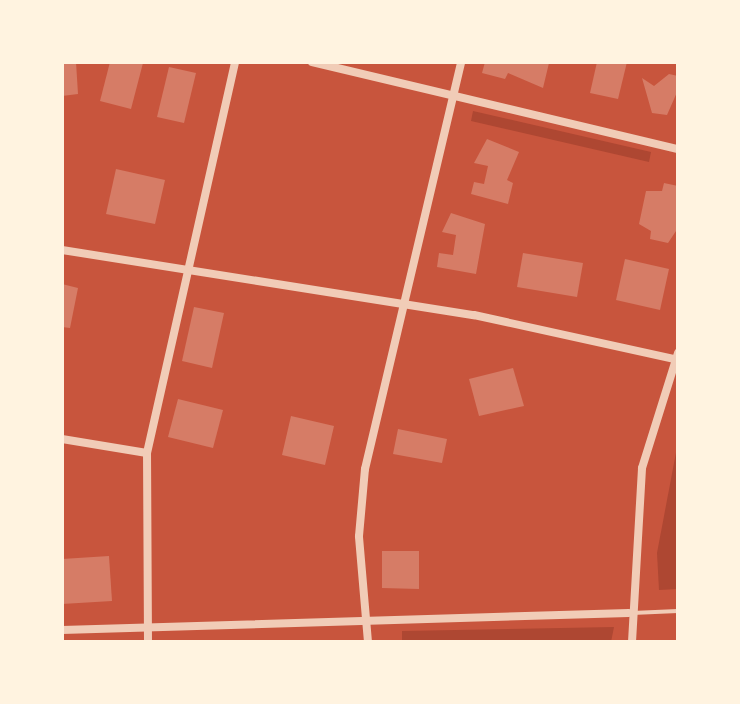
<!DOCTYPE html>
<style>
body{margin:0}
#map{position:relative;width:740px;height:704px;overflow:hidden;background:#c8553d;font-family:"Public Sans",sans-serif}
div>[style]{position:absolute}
.green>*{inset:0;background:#ae4732}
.building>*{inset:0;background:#d67c66}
.service>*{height:4px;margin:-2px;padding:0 2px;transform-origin:2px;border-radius:2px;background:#f1ccb7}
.minor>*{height:8px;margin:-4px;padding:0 4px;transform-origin:4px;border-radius:4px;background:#f1ccb7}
span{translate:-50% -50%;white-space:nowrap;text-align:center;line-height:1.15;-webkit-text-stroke:8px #fff3e0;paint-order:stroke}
.frame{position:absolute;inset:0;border:64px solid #fff3e0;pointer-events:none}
</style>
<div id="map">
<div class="green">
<div style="clip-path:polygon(473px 111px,651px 152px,649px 162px,471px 121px)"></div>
<div style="clip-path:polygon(678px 442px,678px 589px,659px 590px,657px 553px)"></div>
<div style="clip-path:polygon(614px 627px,611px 642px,402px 642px,402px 631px)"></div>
</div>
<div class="building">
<div style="clip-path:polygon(62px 62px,76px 62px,78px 94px,62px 96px)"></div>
<div style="clip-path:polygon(110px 62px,143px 63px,131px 109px,100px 101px)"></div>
<div style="clip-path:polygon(485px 62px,545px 62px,549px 63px,543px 88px,508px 73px,505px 79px,482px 73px)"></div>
<div style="clip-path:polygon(597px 62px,627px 62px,618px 99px,590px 93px)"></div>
<div style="clip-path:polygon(169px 67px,196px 73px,184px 123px,157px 117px)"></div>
<div style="clip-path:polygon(669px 74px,678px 76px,678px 90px,667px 115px,652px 113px,642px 78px,654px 86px)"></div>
<div style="clip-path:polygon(487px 139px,519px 152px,507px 180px,513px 183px,508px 204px,471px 194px,474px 182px,484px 184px,488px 166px,474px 163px)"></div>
<div style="clip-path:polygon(116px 169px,165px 180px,155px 224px,106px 214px)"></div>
<div style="clip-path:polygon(664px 183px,678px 186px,678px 228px,668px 243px,650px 239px,651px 231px,639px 224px,646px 191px,662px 191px)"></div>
<div style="clip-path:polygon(451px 213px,485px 224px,476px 274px,437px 267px,439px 253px,453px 255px,456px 235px,442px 232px)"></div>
<div style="clip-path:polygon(523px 253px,583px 263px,577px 297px,517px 287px)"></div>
<div style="clip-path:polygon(625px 259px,669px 269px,660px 310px,616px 300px)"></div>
<div style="clip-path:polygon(62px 284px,78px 288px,70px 328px,62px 327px)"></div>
<div style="clip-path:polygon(194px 307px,224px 313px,212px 368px,182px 361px)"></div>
<div style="clip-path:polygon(513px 368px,524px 406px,479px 416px,469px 379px)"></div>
<div style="clip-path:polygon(178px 399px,223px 410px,213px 448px,168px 437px)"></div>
<div style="clip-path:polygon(291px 416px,334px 426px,325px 465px,282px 455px)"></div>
<div style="clip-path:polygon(398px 429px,447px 439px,442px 463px,393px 454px)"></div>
<div style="clip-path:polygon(382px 551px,419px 551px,419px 589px,382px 588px)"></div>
<div style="clip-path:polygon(109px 556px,112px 601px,62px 604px,62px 559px)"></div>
</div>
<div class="service">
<div style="left:632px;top:613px;width:46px;rotate:-2.5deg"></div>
</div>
<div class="minor">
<div style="left:312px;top:62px;width:376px;rotate:13.4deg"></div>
<div style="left:62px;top:250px;width:417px;rotate:9deg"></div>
<div style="left:474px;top:315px;width:209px;rotate:12.4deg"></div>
<div style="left:62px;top:439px;width:86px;rotate:9.4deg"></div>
<div style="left:62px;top:630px;width:567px;rotate:-1.72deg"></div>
<div style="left:148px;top:642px;width:189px;rotate:-90.3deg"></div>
<div style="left:147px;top:453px;width:401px;rotate:-77.3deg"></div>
<div style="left:368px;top:642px;width:106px;rotate:-94.9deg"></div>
<div style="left:359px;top:536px;width:67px;rotate:-84.9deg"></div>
<div style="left:365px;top:469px;width:418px;rotate:-76.7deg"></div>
<div style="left:632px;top:642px;width:174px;rotate:-86.7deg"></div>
<div style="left:642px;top:468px;width:121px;rotate:-72.6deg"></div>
</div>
<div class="frame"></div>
</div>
